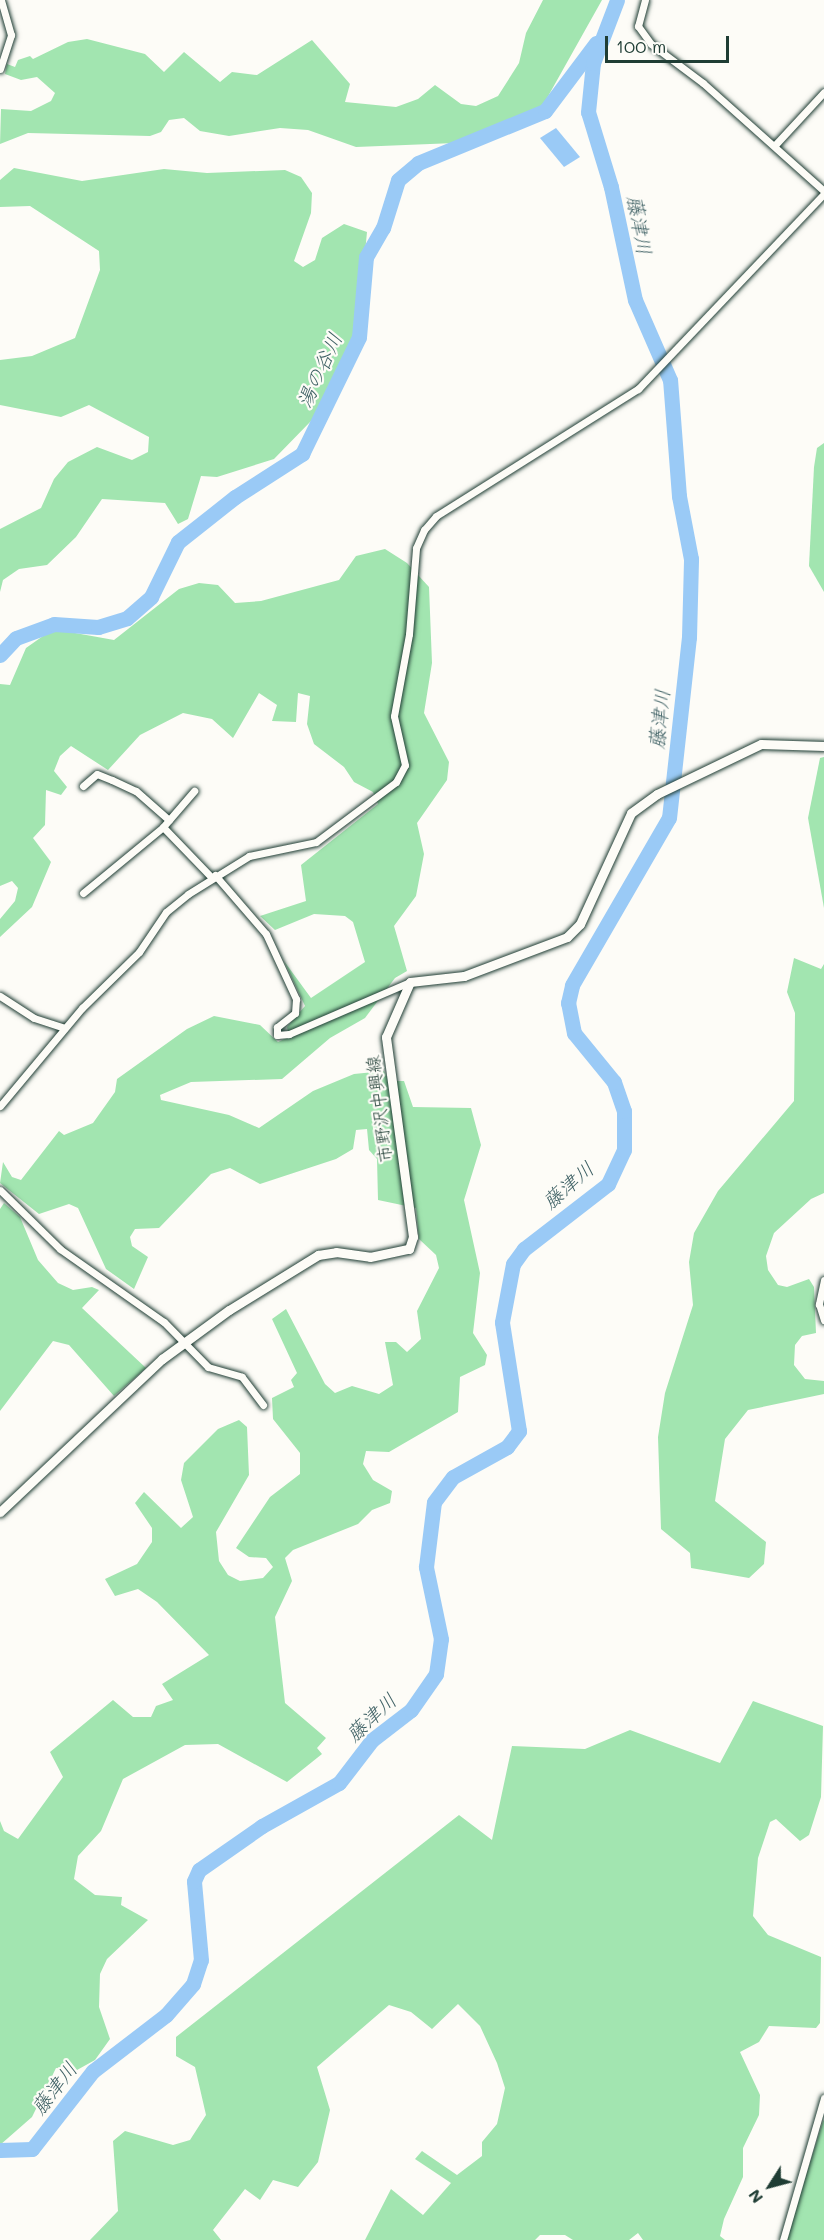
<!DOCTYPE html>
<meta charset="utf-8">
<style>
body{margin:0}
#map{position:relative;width:824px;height:2240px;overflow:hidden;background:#fdfcf7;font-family:Mali,"Klee One",sans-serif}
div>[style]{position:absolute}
.green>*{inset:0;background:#a2e5b0}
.water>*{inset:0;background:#9acaf6}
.river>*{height:15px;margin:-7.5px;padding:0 7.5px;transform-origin:7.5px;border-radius:7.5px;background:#9acaf6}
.roads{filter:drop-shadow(0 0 2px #1f3d34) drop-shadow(0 0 2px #1f3d34)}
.street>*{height:7px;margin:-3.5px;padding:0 3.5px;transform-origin:3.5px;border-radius:3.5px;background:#fdfcf7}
.secondary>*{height:9px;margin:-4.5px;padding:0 4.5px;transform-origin:4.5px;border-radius:4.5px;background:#fdfcf7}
span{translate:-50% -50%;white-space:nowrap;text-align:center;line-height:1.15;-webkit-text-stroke:4.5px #fdfcf7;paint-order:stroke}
.street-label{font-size:18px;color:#1f3d34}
.water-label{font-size:20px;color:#3e6064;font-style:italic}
.north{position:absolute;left:740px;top:2156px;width:60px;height:60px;-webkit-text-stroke:4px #fdfcf7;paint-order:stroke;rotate:234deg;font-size:16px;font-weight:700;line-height:24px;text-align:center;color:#1f3d34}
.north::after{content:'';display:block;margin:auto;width:21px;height:27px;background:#1f3d34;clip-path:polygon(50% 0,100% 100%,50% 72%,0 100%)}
.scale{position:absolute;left:605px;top:36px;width:124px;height:27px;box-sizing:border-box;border:3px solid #1f3d34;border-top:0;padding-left:8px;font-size:18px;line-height:21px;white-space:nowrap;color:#1f3d34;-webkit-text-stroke:4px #fdfcf7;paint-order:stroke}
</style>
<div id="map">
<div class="green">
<div style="clip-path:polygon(543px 0,602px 0,542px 107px,487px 135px,455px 143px,356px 147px,308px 130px,280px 128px,229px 136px,200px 131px,184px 118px,169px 120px,161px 132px,150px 136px,28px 133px,0 144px,1px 109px,31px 111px,51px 101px,55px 93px,37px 77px,21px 80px,5px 74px,7px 64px,15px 67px,18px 60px,30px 56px,33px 59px,68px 42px,87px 39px,145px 54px,164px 72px,184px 52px,220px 82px,232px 72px,257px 75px,312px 40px,350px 84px,345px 102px,396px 107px,418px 99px,435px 85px,461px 104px,476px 106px,498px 96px,519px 63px,526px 33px)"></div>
<div style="clip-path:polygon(14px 168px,82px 181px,164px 169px,207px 173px,285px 170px,301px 177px,312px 193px,311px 213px,294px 261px,303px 267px,315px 260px,322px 238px,344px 224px,367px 232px,357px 336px,312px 420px,274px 459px,217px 477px,201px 476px,188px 519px,178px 524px,165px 503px,102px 499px,76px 537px,47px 565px,19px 569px,3px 580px,0 592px,0 529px,41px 508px,54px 479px,68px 462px,97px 447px,132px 460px,148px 452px,149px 437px,89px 405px,61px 417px,0 405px,0 360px,32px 356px,75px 338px,100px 270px,99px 251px,30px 206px,0 207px,0 180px)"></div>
<div style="clip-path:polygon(824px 443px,824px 592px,809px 566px,814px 467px,817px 448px)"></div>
<div style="clip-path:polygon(385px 549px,407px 563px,429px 587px,432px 663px,424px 713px,449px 762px,447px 780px,417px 823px,424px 854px,416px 896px,394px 926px,407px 971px,395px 978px,365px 1018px,330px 1038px,282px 1079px,191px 1082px,160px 1095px,161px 1100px,229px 1115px,259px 1128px,313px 1091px,354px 1074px,384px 1071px,389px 1081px,404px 1081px,413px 1107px,471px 1108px,481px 1145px,464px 1200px,480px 1273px,473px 1333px,487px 1355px,485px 1365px,460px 1377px,458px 1412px,389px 1452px,366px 1451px,363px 1464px,373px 1480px,392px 1491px,390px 1503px,372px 1510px,358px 1524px,293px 1550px,285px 1558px,292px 1581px,275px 1617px,285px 1703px,326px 1738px,317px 1748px,322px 1754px,287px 1782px,218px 1744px,185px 1745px,123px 1779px,101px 1831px,78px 1856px,74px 1879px,95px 1895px,122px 1897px,121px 1905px,148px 1920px,107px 1959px,100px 1974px,99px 2007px,110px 2039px,95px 2060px,77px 2070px,56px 2068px,32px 2117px,0 2145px,0 1821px,4px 1831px,18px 1839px,63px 1777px,50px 1752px,113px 1700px,133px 1717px,151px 1717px,156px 1706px,173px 1700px,162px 1684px,209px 1655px,157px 1602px,138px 1589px,115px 1596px,105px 1579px,137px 1564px,152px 1542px,152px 1528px,135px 1503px,144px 1492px,181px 1528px,193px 1517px,181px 1480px,184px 1463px,218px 1429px,239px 1420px,247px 1427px,249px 1475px,216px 1532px,219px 1561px,228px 1575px,240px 1581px,263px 1578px,273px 1567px,266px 1558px,249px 1557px,236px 1548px,270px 1497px,300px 1474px,300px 1453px,273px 1419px,272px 1398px,294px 1387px,291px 1380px,297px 1373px,272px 1319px,286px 1309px,325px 1384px,335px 1393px,352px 1386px,379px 1394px,393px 1385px,385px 1342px,396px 1342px,407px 1352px,421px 1339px,417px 1311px,439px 1268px,436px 1255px,419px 1239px,416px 1208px,378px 1200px,377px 1159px,369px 1150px,367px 1129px,356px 1130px,353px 1149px,336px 1159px,260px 1184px,230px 1168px,211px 1174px,159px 1228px,135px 1229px,130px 1237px,132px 1246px,148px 1257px,134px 1289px,106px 1269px,78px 1208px,69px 1204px,39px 1214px,0 1183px,3px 1162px,12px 1177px,21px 1180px,59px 1131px,64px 1135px,93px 1123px,115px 1092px,117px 1079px,187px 1029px,214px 1016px,260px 1025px,278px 1042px,289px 1037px,287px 1027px,305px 1006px,284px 961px,311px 998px,365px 962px,353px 922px,345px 916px,314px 914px,275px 930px,260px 916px,306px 901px,301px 865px,378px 804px,373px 792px,354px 782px,344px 767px,314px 744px,307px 724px,310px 696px,298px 693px,296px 722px,272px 721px,277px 705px,259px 693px,233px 738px,212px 719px,183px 713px,140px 735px,108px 770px,71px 746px,60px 756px,54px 771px,67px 787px,61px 795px,46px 790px,45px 825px,33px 838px,51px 862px,32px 907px,0 937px,0 919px,15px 901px,18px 888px,12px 881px,0 886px,0 684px,10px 685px,26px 648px,53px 629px,114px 640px,179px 589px,199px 583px,218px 585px,235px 603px,261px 601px,339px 580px,356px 556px)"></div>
<div style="clip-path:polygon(824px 757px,824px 908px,808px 818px,820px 758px)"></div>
<div style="clip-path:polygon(794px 958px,821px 969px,824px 964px,824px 1193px,811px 1199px,774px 1233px,766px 1256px,768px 1270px,778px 1285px,787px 1287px,809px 1279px,814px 1287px,816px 1333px,802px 1336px,795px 1345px,794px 1365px,805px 1379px,824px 1381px,824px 1394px,748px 1410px,725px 1439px,715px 1501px,766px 1542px,764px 1564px,749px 1578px,691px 1568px,690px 1553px,661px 1529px,658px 1437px,665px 1393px,693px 1305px,689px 1262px,694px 1233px,718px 1191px,794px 1101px,795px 1013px,787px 992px)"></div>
<div style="clip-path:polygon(4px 1203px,20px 1217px,38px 1260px,58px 1283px,73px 1290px,92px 1287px,99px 1290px,82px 1308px,146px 1368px,114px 1396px,69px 1345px,53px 1341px,0 1411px,0 1209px)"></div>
<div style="clip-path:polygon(753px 1701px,823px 1726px,821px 1797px,809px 1835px,800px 1841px,776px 1819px,770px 1822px,758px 1858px,753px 1916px,768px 1935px,821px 1957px,820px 2023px,816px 2028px,769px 2026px,759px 2042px,740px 2052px,760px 2095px,759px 2115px,743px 2148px,743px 2177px,724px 2219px,720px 2236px,725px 2240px,643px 2240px,638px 2233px,629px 2240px,573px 2240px,565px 2235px,540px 2235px,535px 2240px,365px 2240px,391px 2189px,423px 2215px,451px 2183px,415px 2159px,422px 2151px,457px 2175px,482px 2156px,482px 2142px,497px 2124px,505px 2088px,497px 2063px,480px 2026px,458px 2004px,432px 2029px,411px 2012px,389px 2005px,317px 2067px,330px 2110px,318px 2162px,298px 2187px,273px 2180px,260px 2200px,245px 2189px,213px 2230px,221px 2240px,90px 2240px,118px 2211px,113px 2141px,125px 2131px,173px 2145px,190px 2140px,206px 2115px,195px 2067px,176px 2056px,176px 2037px,459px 1815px,492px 1840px,512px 1746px,585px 1749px,630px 1730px,720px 1763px)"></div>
<div style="clip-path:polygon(824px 2120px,824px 2240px,786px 2240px,823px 2121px)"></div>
</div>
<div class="water">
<div style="clip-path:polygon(556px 128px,580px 157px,564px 167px,540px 138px)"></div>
</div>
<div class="river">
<div style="left:0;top:655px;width:23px;rotate:-47deg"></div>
<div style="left:16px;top:638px;width:40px;rotate:-20.2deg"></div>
<div style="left:54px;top:624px;width:44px;rotate:3.9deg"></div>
<div style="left:98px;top:627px;width:30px;rotate:-17deg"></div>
<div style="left:127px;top:618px;width:32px;rotate:-41deg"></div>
<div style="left:151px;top:597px;width:61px;rotate:-63.9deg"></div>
<div style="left:178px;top:542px;width:73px;rotate:-38.3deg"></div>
<div style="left:235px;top:497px;width:80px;rotate:-32.7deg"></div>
<div style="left:302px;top:454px;width:130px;rotate:-64deg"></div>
<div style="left:359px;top:337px;width:80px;rotate:-85deg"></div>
<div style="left:366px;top:257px;width:34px;rotate:-60deg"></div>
<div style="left:383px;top:228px;width:50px;rotate:-72.6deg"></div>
<div style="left:398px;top:180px;width:26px;rotate:-40deg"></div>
<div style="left:418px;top:163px;width:137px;rotate:-22.3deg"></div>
<div style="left:545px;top:111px;width:85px;rotate:-53.1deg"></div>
<div style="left:0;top:2150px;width:32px;rotate:-2deg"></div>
<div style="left:32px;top:2149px;width:99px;rotate:-52deg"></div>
<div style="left:93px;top:2071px;width:92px;rotate:-37.5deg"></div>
<div style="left:166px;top:2015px;width:41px;rotate:-48.9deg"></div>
<div style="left:193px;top:1984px;width:25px;rotate:-72deg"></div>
<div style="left:201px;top:1960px;width:79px;rotate:-95.1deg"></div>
<div style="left:194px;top:1881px;width:12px;rotate:-66deg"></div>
<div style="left:199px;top:1870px;width:77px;rotate:-34.9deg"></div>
<div style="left:262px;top:1826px;width:88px;rotate:-29.2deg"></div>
<div style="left:339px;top:1783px;width:54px;rotate:-52.5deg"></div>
<div style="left:372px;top:1740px;width:49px;rotate:-37.6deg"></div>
<div style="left:411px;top:1710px;width:44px;rotate:-55.2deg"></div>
<div style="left:436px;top:1674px;width:35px;rotate:-82deg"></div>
<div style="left:441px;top:1639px;width:74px;rotate:-101.8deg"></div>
<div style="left:426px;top:1567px;width:65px;rotate:-83deg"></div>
<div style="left:434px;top:1502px;width:31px;rotate:-53deg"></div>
<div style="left:453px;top:1477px;width:62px;rotate:-29.1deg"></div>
<div style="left:507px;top:1447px;width:20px;rotate:-53deg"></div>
<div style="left:519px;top:1431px;width:110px;rotate:-98.9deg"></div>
<div style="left:502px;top:1322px;width:59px;rotate:-79.3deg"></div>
<div style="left:513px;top:1264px;width:19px;rotate:-54deg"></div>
<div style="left:524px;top:1249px;width:106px;rotate:-37.7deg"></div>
<div style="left:608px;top:1184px;width:38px;rotate:-65deg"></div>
<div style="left:624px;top:1150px;width:39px;rotate:-90deg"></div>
<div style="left:624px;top:1111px;width:31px;rotate:-109deg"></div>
<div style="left:614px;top:1082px;width:63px;rotate:-129.2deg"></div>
<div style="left:574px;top:1033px;width:31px;rotate:-101deg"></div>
<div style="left:568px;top:1003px;width:18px;rotate:-77deg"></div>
<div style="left:572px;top:985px;width:193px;rotate:-59.9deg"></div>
<div style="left:669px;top:818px;width:182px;rotate:-83.7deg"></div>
<div style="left:689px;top:637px;width:78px;rotate:-88.5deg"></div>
<div style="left:691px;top:559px;width:64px;rotate:-100.8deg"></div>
<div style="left:679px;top:496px;width:116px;rotate:-94.4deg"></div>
<div style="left:670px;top:380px;width:87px;rotate:-113.6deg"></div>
<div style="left:635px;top:300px;width:116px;rotate:-102deg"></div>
<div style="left:611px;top:187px;width:78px;rotate:-107deg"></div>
<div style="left:588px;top:112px;width:49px;rotate:-84.2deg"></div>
<div style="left:593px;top:63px;width:67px;rotate:-69.1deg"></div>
</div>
<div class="roads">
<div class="street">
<div style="left:645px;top:0;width:27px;rotate:105deg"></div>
<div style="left:638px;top:26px;width:22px;rotate:54deg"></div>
<div style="left:651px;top:44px;width:65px;rotate:36.9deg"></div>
<div style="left:703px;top:83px;width:162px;rotate:41.8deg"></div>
<div style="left:0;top:69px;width:36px;rotate:-72deg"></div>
<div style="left:11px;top:35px;width:36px;rotate:-106deg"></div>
<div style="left:775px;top:145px;width:72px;rotate:-47.2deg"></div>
<div style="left:83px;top:786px;width:18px;rotate:-41deg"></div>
<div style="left:97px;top:774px;width:16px;rotate:22deg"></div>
<div style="left:112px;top:780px;width:26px;rotate:25deg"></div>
<div style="left:136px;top:791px;width:44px;rotate:41.3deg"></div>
<div style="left:163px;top:827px;width:71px;rotate:46.1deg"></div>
<div style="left:215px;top:875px;width:78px;rotate:49.2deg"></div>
<div style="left:266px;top:934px;width:72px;rotate:65.2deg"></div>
<div style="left:296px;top:999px;width:14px;rotate:94deg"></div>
<div style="left:295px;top:1013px;width:23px;rotate:142deg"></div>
<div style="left:277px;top:1027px;width:8px;rotate:90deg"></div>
<div style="left:277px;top:1035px;width:12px;rotate:-5deg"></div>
<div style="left:289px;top:1034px;width:132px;rotate:-23.3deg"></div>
<div style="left:83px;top:893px;width:104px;rotate:-39.5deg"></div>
<div style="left:163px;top:827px;width:48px;rotate:-49.3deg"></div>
<div style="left:0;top:996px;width:40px;rotate:32.9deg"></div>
<div style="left:34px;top:1018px;width:32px;rotate:18deg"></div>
<div style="left:0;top:1106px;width:128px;rotate:-50.1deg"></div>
<div style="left:82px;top:1008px;width:80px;rotate:-44.5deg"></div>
<div style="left:139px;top:952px;width:48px;rotate:-56deg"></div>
<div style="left:166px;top:912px;width:28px;rotate:-39deg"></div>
<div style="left:188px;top:894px;width:72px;rotate:-31.9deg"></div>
<div style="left:249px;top:856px;width:68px;rotate:-11.8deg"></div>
<div style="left:316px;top:842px;width:100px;rotate:-36.9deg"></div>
<div style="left:396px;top:782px;width:19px;rotate:-62deg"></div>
<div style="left:405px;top:765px;width:50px;rotate:-102.7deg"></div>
<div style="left:394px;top:716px;width:83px;rotate:-79.6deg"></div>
<div style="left:409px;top:634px;width:86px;rotate:-85.3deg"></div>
<div style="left:416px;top:548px;width:20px;rotate:-66deg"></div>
<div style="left:424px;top:530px;width:18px;rotate:-49deg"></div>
<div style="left:436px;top:516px;width:239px;rotate:-32.2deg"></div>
<div style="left:638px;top:389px;width:269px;rotate:-46.4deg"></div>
<div style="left:0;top:1190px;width:84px;rotate:44.5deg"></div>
<div style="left:60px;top:1249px;width:127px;rotate:35.1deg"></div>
<div style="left:164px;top:1322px;width:63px;rotate:45.6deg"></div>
<div style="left:208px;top:1367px;width:35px;rotate:16deg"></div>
<div style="left:242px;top:1377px;width:35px;rotate:53deg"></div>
<div style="left:824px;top:1280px;width:25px;rotate:102deg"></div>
<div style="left:819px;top:1304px;width:17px;rotate:73deg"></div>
<div style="left:783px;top:2240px;width:148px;rotate:-73.9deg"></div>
</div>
<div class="secondary">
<div style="left:0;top:1512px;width:223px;rotate:-43.4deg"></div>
<div style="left:162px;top:1359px;width:83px;rotate:-36.2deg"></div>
<div style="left:229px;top:1310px;width:105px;rotate:-31.7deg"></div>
<div style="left:318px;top:1255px;width:18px;rotate:-9deg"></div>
<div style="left:336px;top:1252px;width:34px;rotate:8deg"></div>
<div style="left:370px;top:1257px;width:40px;rotate:-12deg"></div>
<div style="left:409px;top:1249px;width:13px;rotate:-72deg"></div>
<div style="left:413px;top:1237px;width:202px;rotate:-97.7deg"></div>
<div style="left:386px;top:1037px;width:60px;rotate:-66.4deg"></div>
<div style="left:410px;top:982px;width:54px;rotate:-6.3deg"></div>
<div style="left:464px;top:976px;width:110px;rotate:-20.7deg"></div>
<div style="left:567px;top:937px;width:18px;rotate:-45deg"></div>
<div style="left:580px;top:924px;width:122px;rotate:-65.3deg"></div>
<div style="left:631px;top:813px;width:32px;rotate:-36deg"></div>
<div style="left:657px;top:794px;width:115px;rotate:-25.7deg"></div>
<div style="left:761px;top:744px;width:63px;rotate:1.8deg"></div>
</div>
</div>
<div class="street-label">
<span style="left:379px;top:1109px;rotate:-97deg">市野沢中興線</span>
</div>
<div class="water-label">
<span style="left:640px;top:225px;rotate:80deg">藤津川</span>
<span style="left:319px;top:370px;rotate:-65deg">湯の谷川</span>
<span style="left:659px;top:719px;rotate:-84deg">藤津川</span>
<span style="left:568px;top:1185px;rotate:-41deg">藤津川</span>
<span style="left:371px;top:1717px;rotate:-43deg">藤津川</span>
<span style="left:54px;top:2088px;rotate:-52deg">藤津川</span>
</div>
<div class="north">N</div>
<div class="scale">100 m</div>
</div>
